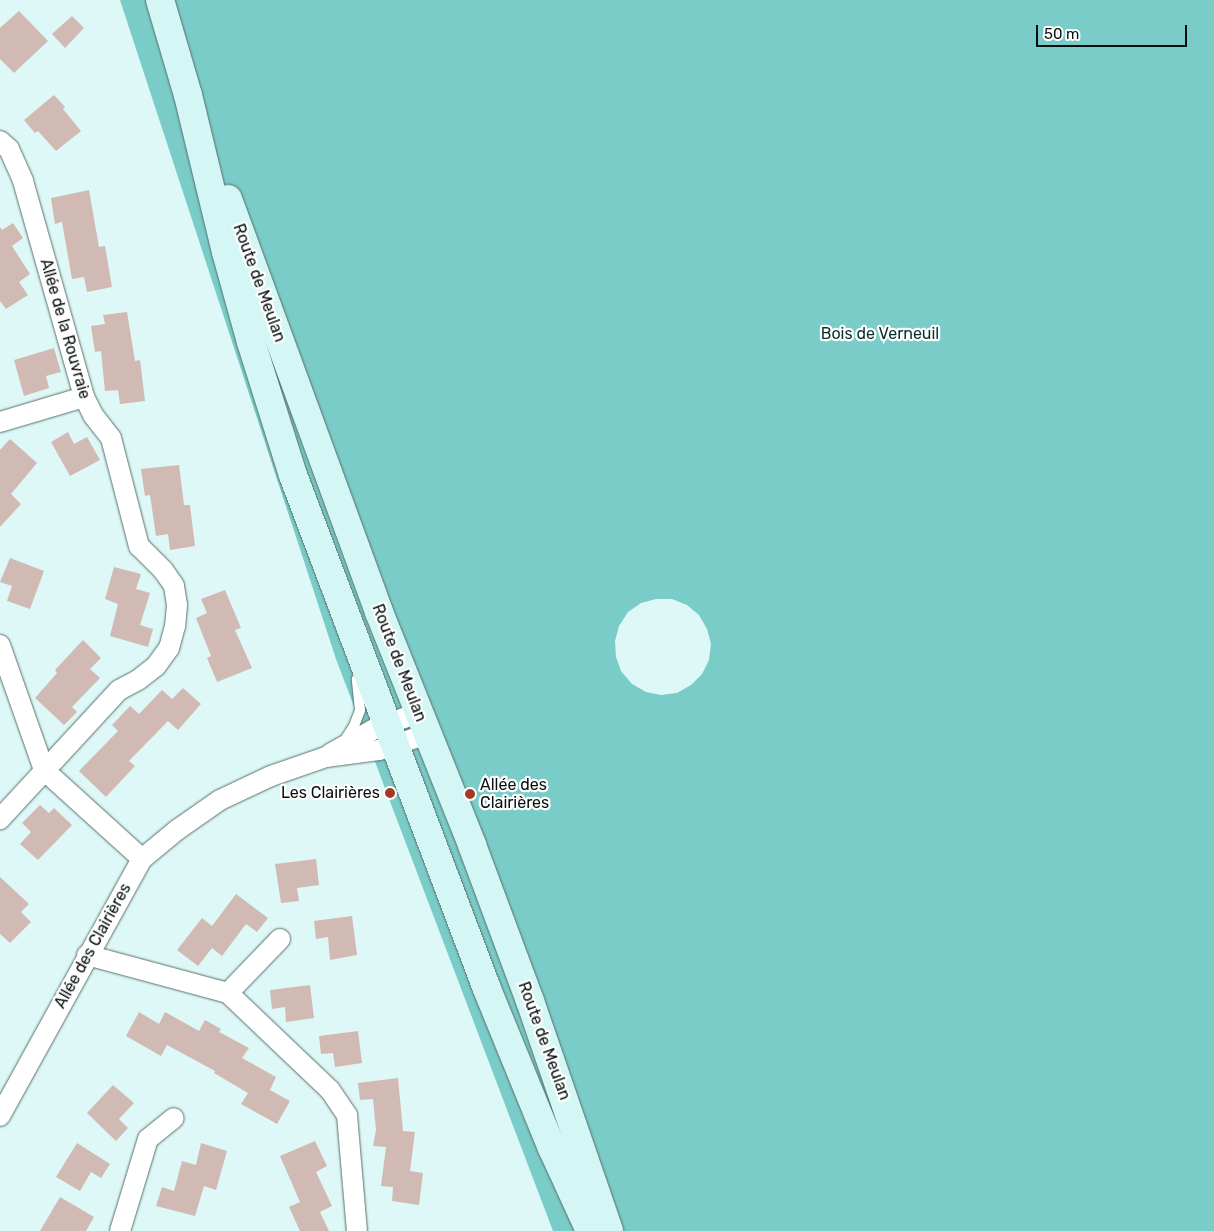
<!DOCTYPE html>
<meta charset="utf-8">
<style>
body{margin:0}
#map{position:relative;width:1214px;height:1231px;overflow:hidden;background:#ddf8f6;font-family:Rubik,sans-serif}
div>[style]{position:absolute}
.forest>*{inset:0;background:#7accc8}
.building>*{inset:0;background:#d1bab4}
.roads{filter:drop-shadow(0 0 1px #586f6d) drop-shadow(0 0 1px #586f6d)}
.service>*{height:10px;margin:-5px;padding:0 5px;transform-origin:5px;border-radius:5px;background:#fff}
.minor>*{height:20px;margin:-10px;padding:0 10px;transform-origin:10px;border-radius:10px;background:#fff}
.secondary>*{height:28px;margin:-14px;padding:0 14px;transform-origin:14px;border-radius:14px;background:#d4f7f5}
.dots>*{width:14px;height:14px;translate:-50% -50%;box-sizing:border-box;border:2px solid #fff;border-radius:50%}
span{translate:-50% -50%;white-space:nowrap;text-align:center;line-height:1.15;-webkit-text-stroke:4.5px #fff;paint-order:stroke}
.street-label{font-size:16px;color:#07100f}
.park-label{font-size:16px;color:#07312f}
.poi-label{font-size:16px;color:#07100f}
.left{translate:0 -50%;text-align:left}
.right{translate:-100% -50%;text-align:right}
.scale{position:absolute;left:1036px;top:25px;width:151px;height:22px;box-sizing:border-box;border:2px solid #07100f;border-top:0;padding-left:6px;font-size:15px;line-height:18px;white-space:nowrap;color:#07100f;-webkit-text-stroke:4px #fff;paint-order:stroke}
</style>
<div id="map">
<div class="forest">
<div style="clip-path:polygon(evenodd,120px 0,1214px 0,1214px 1231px,553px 1231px,336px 659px,120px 0,656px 599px,672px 599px,687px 605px,699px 615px,707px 629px,711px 644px,709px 660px,702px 674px,691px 685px,677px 693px,661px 695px,646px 692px,632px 684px,621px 671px,616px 657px,615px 641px,619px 626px,628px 612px,641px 603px,656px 599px)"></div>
</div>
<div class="building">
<div style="clip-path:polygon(19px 11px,48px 41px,14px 73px,0 59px,0 28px)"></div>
<div style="clip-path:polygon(72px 16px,84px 28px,65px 48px,52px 34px)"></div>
<div style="clip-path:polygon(54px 95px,65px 107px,63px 109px,81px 131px,56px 151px,38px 131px,35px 133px,24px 120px)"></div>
<div style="clip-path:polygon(89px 190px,99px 247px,105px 246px,112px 287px,87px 292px,84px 277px,72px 279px,62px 222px,55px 224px,51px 198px)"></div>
<div style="clip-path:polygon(13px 223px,23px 238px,12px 246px,30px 274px,19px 282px,28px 295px,6px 309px,0 301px,0 227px,2px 230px)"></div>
<div style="clip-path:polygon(127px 312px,135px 361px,140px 360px,145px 401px,120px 404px,118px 390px,105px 391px,101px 351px,95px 352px,91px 326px,105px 324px,103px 315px)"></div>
<div style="clip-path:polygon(54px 348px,61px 372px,46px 376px,49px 388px,24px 396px,14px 360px)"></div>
<div style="clip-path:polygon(68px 432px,74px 444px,87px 437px,100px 460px,70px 476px,51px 442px)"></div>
<div style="clip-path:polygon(10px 439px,37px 463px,11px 494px,21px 504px,0 527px,0 450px)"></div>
<div style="clip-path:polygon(179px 465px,184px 505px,190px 505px,195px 546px,170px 550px,168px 534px,156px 536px,150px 495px,145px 496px,141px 469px)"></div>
<div style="clip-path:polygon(10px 558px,44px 571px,30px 609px,7px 601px,12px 586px,0 582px)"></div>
<div style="clip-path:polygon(114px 567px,141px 574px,136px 589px,150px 593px,140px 625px,153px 629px,148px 647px,110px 636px,118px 604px,105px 599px)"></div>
<div style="clip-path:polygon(225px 590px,241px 628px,235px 630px,252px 668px,217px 682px,207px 658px,211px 656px,196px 618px,207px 613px,201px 599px)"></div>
<div style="clip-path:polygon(83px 640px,101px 658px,90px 669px,100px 678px,72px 707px,77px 712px,64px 725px,35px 698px,57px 673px,55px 670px)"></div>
<div style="clip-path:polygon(183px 688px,201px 704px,178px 730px,168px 721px,129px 761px,135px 766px,106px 797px,79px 771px,118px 731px,112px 725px,130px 706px,139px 714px,162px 690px,172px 699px)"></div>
<div style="clip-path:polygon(40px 805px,49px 813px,54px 808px,72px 825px,38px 860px,20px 844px,31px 832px,22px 823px)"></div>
<div style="clip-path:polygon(316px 859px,319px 885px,297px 888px,299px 901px,281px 903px,275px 864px)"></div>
<div style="clip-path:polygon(0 877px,29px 904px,21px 912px,31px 922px,10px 943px,0 934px)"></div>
<div style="clip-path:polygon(236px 894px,268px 918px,257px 932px,246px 924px,222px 956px,212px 948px,198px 966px,177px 950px,202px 918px,212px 926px)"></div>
<div style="clip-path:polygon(352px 916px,357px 955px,330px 960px,328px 937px,316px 939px,314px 921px)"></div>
<div style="clip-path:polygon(310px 985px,314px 1018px,286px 1022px,285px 1007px,272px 1009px,270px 990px)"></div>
<div style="clip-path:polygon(139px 1012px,159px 1024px,165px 1012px,199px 1031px,205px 1020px,221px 1029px,219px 1032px,249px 1048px,242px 1058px,276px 1077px,270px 1090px,290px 1101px,277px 1124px,241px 1104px,248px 1093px,214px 1073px,215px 1071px,167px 1045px,161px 1056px,126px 1036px)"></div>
<div style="clip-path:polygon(358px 1031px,362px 1063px,335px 1067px,333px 1053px,321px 1054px,319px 1036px)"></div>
<div style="clip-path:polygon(398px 1078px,403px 1131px,415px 1132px,410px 1171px,423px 1173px,419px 1205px,392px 1201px,393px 1187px,381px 1186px,386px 1147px,373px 1146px,376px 1130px,373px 1099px,360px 1100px,358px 1083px)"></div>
<div style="clip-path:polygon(113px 1085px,134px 1103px,119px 1119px,128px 1128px,116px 1141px,87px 1113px)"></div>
<div style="clip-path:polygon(315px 1141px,327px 1166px,316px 1172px,332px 1206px,320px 1212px,329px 1231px,300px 1231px,289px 1207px,300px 1202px,280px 1156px)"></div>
<div style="clip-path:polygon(77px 1143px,110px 1164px,101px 1178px,91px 1172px,80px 1191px,56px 1177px)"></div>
<div style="clip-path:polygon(201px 1143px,227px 1151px,216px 1190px,204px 1186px,195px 1216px,156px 1206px,162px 1187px,174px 1191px,182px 1161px,196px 1165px)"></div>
<div style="clip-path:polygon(60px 1197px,94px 1217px,86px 1231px,40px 1231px)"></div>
</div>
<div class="roads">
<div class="service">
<div style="left:345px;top:740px;width:17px;rotate:-57deg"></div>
<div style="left:354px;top:726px;width:17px;rotate:-69deg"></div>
<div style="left:360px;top:710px;width:31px;rotate:-96deg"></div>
</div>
<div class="minor">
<div style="left:0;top:141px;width:12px;rotate:42deg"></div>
<div style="left:9px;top:149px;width:35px;rotate:66deg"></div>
<div style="left:23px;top:181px;width:224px;rotate:74.2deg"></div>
<div style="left:84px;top:397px;width:20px;rotate:63deg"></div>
<div style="left:93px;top:415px;width:29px;rotate:52deg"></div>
<div style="left:111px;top:438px;width:112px;rotate:75.5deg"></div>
<div style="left:139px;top:546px;width:34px;rotate:45deg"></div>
<div style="left:163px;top:570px;width:19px;rotate:55deg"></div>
<div style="left:174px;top:586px;width:19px;rotate:81deg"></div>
<div style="left:177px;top:605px;width:21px;rotate:95deg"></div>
<div style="left:175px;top:626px;width:23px;rotate:105deg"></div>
<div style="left:169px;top:648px;width:22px;rotate:126deg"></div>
<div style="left:156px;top:666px;width:23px;rotate:142deg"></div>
<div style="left:138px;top:680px;width:21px;rotate:152deg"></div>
<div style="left:119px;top:690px;width:176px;rotate:132.7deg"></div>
<div style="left:0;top:422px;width:88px;rotate:-16.6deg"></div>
<div style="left:0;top:645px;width:133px;rotate:70.6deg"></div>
<div style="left:44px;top:770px;width:132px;rotate:42.2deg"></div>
<div style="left:330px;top:754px;width:55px;rotate:-29.4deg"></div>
<div style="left:378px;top:727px;width:43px;rotate:-18.9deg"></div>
<div style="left:87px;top:955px;width:146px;rotate:15.1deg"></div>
<div style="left:228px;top:993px;width:141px;rotate:43.6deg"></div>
<div style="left:330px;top:1090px;width:30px;rotate:56deg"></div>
<div style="left:347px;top:1115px;width:116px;rotate:85.1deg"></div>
<div style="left:228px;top:993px;width:75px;rotate:-46.1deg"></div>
<div style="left:0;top:1116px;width:294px;rotate:-61.1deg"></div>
<div style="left:142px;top:859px;width:45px;rotate:-39.6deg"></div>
<div style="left:177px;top:830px;width:52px;rotate:-34.9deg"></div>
<div style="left:220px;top:800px;width:56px;rotate:-25.2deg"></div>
<div style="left:271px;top:776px;width:58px;rotate:-19.1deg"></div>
<div style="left:326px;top:757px;width:53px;rotate:-7.5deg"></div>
<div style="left:379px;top:750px;width:51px;rotate:-18.4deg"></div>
<div style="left:120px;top:1231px;width:96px;rotate:-73.1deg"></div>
<div style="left:148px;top:1139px;width:33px;rotate:-39deg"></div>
</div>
<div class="secondary">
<div style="left:160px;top:0;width:99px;rotate:73.6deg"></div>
<div style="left:188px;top:95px;width:162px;rotate:76.4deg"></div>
<div style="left:226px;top:252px;width:93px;rotate:74.5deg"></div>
<div style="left:251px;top:342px;width:139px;rotate:72.5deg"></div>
<div style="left:293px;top:475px;width:549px;rotate:69.32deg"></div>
<div style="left:487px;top:989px;width:172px;rotate:67.8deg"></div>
<div style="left:552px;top:1148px;width:91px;rotate:65.4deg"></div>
<div style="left:228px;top:199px;width:440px;rotate:69.9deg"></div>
<div style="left:379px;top:612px;width:251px;rotate:68.2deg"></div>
<div style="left:472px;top:845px;width:166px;rotate:69.6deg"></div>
<div style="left:530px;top:1001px;width:243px;rotate:71deg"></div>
</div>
</div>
<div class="dots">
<div style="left:390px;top:793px;background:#a33a22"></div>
<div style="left:470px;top:794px;background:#a33a22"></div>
</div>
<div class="street-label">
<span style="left:259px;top:283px;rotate:70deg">Route de Meulan</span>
<span style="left:65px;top:329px;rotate:74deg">Allée de la Rouvraie</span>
<span style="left:399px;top:663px;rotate:69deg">Route de Meulan</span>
<span style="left:93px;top:946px;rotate:-61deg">Allée des Clairières</span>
<span style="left:544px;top:1041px;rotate:70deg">Route de Meulan</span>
</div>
<div class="park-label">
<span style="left:880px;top:334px">Bois de Verneuil</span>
</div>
<div class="poi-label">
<span class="left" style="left:480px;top:794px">Allée des<br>Clairières</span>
<span class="right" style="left:380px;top:793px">Les Clairières</span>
</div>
<div class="scale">50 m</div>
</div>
